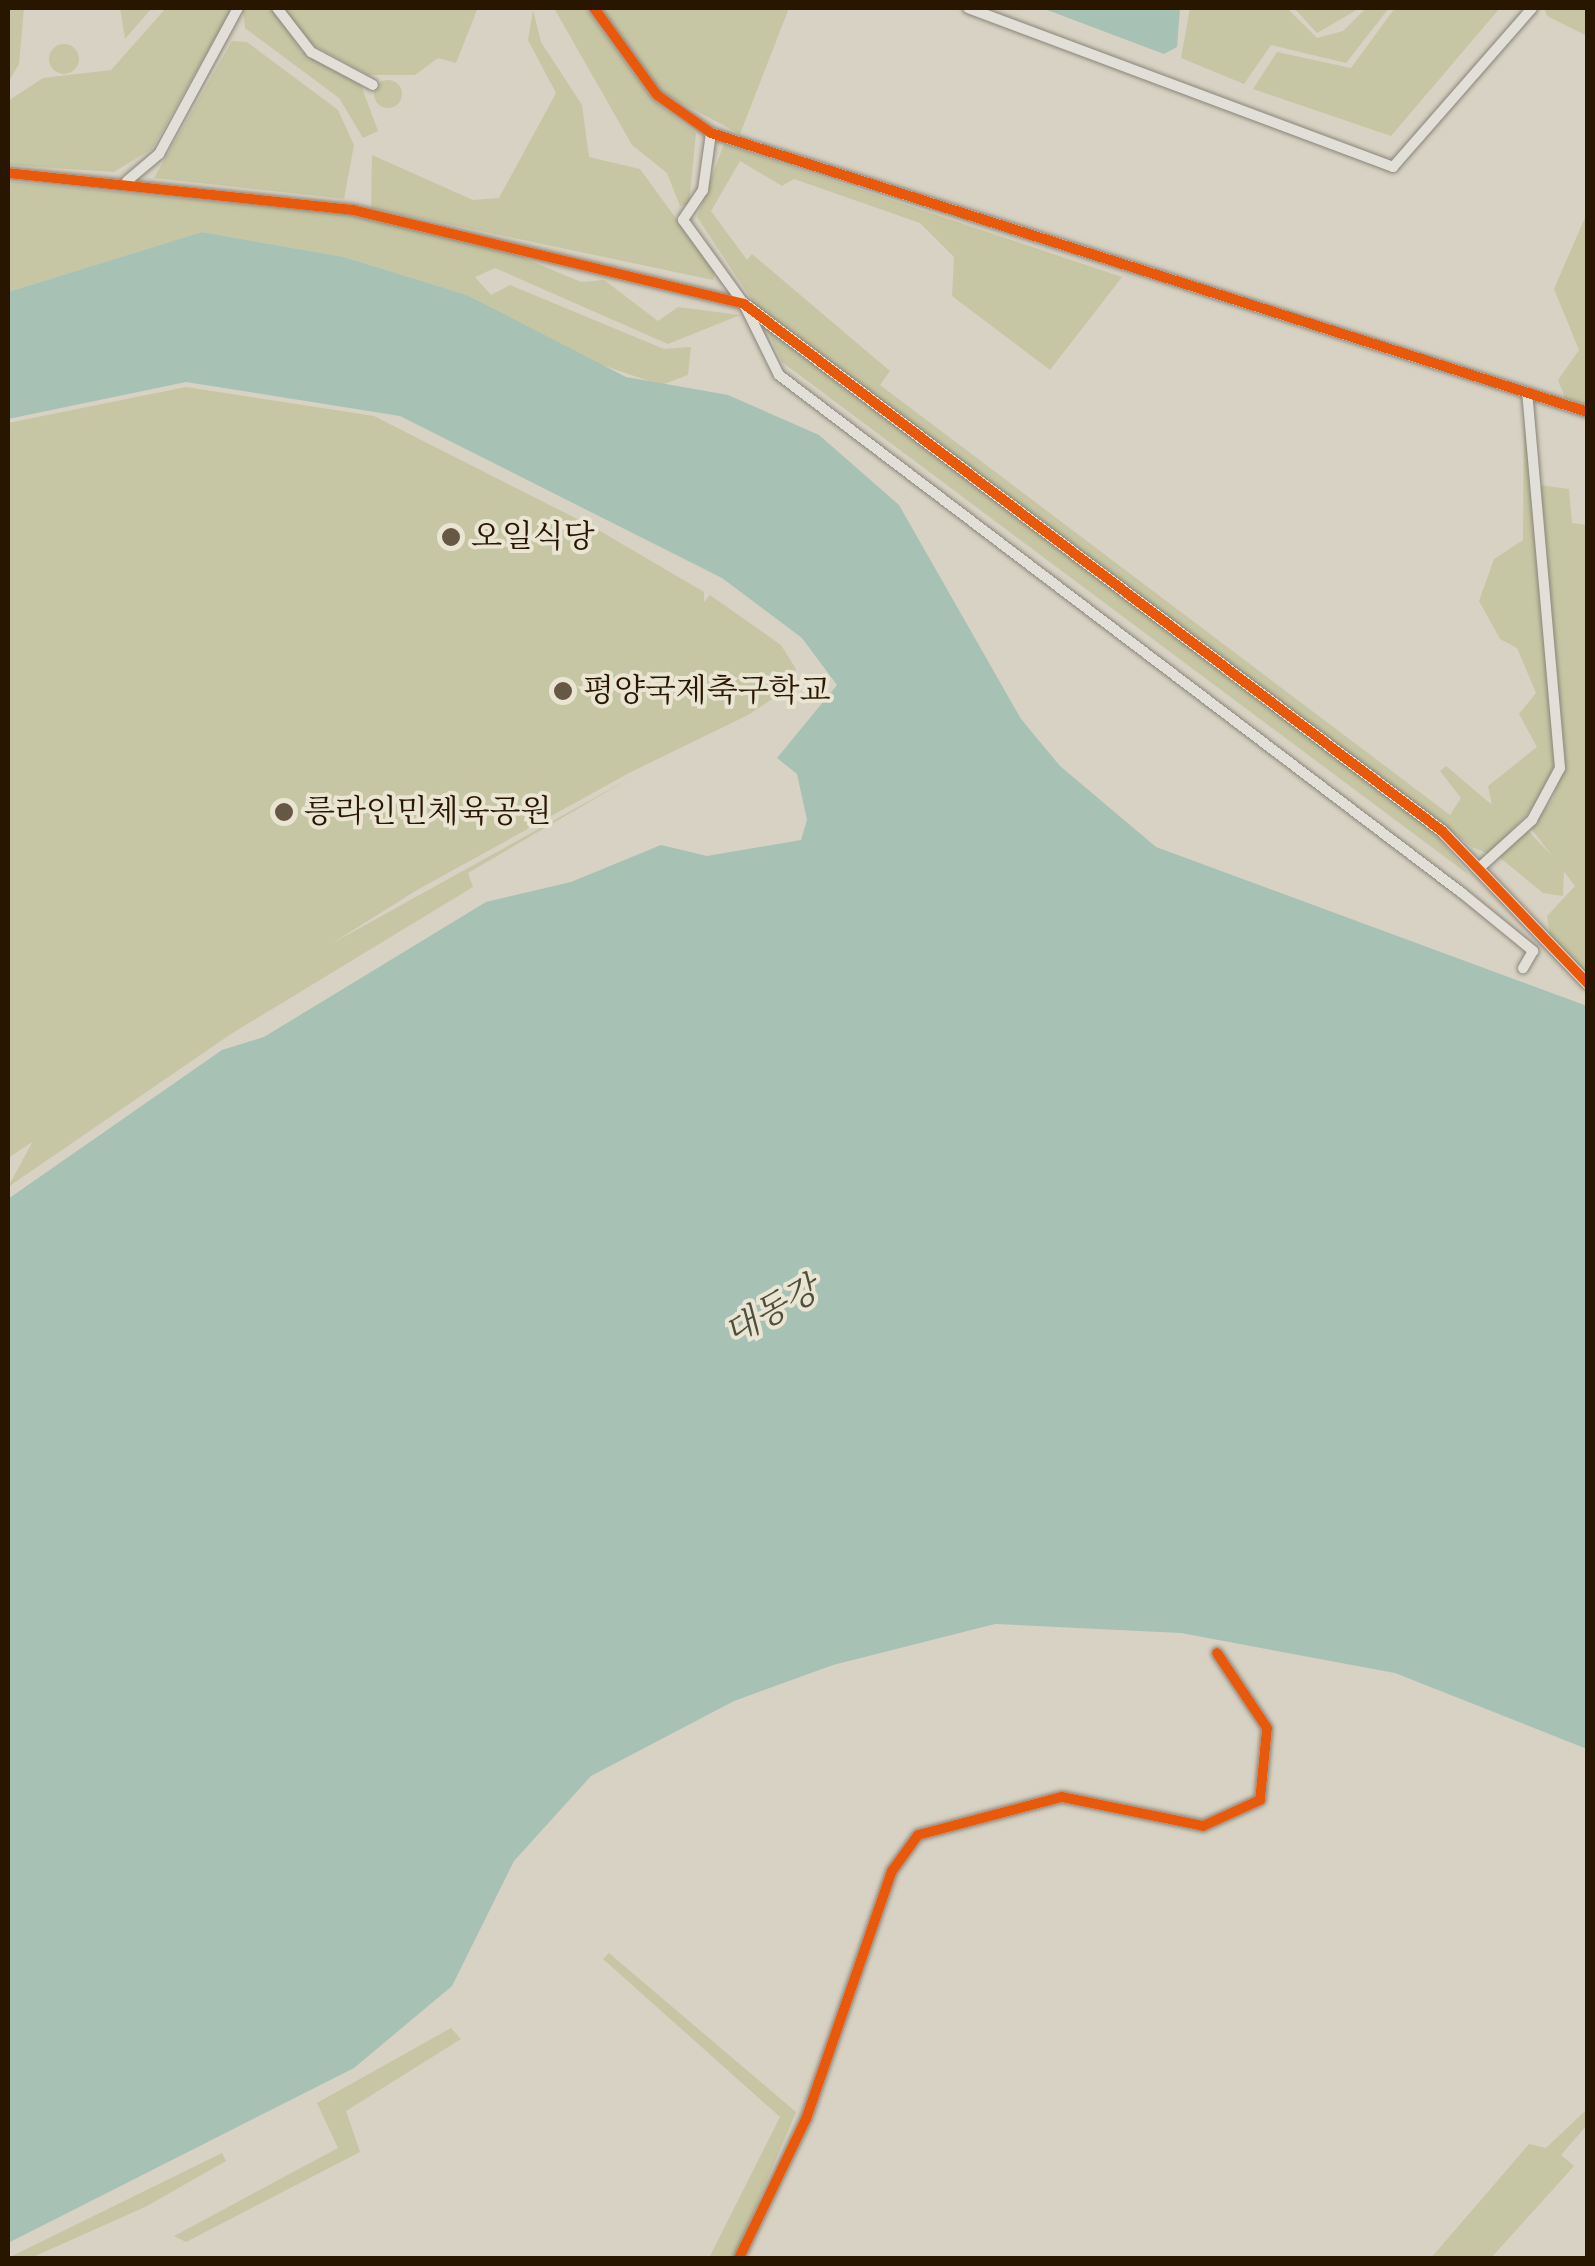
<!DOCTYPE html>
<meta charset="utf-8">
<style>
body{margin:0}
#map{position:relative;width:1595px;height:2266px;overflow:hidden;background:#d7d2c3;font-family:"Libre Bodoni","Noto Serif KR",serif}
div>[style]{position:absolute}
.green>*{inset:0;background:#c6c6a4}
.round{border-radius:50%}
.water>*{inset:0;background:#a7c1b5}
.roads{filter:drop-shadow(0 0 2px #898479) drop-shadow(0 0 2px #898479)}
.minor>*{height:10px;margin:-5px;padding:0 5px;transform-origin:5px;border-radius:5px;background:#e1dfd7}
.tertiary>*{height:12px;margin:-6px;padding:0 6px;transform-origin:6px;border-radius:6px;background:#e1dfd7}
.cycleway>*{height:10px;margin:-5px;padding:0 5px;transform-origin:5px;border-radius:5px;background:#e8590c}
.dots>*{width:28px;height:28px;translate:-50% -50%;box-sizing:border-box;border:5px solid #eae5d3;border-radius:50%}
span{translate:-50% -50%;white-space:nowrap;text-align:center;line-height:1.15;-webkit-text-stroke:8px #eae5d3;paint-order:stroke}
.poi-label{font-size:32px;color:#291600}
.left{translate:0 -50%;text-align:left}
.water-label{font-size:35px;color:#4e4f3d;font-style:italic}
.frame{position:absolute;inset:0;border:10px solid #291600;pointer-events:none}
</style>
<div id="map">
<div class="green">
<div style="clip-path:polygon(8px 8px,24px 8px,19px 64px,8px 83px)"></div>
<div style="clip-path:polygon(120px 8px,152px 8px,125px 39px)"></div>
<div style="clip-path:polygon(166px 8px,232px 8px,152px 149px,114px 172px,8px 165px,8px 101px,43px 78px,111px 70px)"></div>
<div style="clip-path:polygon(243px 8px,272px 8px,302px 52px,361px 85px,378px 131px,363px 138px,339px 98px,245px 28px)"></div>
<div style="clip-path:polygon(284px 8px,475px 8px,477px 10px,456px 63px,438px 58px,415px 75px,369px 75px,306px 41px)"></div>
<div style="clip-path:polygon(554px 8px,585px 8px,653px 100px,696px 133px,689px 205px,680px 206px,667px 173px,632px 145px)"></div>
<div style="clip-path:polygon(599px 8px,789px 8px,740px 134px,659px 91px)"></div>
<div style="clip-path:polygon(1190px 8px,1287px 8px,1317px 38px,1343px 31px,1366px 8px,1389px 8px,1346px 63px,1271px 45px,1244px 84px,1181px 58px)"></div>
<div style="clip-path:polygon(1294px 8px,1360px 8px,1317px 33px)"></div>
<div style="clip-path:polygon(1395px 8px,1500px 8px,1391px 136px,1253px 89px,1277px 52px,1351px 68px)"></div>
<div style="clip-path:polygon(1544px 8px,1587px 8px,1587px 36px,1547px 16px)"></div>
<div style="clip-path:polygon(533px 10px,541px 42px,582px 105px,589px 157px,640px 169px,715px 272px,713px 280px,371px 208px,372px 155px,473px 200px,499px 198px,556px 93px,528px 40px)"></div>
<div style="clip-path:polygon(232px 41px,247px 42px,338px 110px,354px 145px,344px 199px,154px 178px)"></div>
<div class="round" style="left:49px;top:44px;width:30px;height:30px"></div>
<div class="round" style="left:374px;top:80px;width:28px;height:28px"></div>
<div style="clip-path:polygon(724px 144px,1122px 277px,1050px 370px,952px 296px,954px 257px,920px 223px,794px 179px,782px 186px,740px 161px,711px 211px,747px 260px,752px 254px,890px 371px,880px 385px,1450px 815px,1461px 798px,1440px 771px,1446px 766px,1492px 805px,1488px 786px,1537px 747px,1519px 714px,1536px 693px,1517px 648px,1500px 639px,1479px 601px,1494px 559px,1523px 540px,1524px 406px,1557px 759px,1544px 796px,1489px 854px,1472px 847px,758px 309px,697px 217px)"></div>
<div style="clip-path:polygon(8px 181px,352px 215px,512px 253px,581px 282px,604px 280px,658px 321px,678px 307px,740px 315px,668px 344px,495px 268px,475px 277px,491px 295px,510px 285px,664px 349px,691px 347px,688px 375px,661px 385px,587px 360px,467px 295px,344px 257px,202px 232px,8px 292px)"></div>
<div style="clip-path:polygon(1587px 213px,1587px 405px,1565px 398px,1558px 380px,1579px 350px,1554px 289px)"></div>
<div style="clip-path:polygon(766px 327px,1435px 833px,1469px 875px,782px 362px)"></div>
<div style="clip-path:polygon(186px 387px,374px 416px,595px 528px,704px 592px,704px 602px,710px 595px,781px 645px,796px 669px,789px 688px,748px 715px,631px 772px,417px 890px,331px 944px,632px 777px,468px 873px,473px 887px,231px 1034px,8px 1187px,33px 1141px,302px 964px,8px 1158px,8px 423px)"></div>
<div style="clip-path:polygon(1539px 485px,1569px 489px,1572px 523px,1587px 525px,1587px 977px,1551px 944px,1547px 916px,1575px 886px,1530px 827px,1553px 799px,1565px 758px)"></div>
<div style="clip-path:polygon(1527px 830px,1564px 868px,1563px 896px,1543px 893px,1499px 857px)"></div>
<div style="clip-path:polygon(609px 1953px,796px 2112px,734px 2258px,709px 2258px,780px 2117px,603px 1959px)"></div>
<div style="clip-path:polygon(451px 2028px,461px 2039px,346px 2111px,360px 2152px,186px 2242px,174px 2236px,338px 2148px,317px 2103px)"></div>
<div style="clip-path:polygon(1587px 2109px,1587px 2125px,1561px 2155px,1574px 2166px,1491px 2258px,1431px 2258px,1529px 2144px,1546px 2148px)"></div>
<div style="clip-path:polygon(222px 2153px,226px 2161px,147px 2206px,31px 2258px,8px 2258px)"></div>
</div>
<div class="water">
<div style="clip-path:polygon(1042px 8px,1180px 8px,1177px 47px,1164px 54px)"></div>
<div style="clip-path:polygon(202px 232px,344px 257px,467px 295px,626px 377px,728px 395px,819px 435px,899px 505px,1021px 719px,1060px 766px,1156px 847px,1587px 1006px,1587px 1749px,1395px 1673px,1181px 1633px,995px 1624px,833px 1665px,734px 1701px,591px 1776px,514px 1861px,452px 1986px,354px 2068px,8px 2243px,8px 1199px,222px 1050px,264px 1037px,486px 902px,571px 882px,661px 845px,707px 856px,801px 840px,807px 820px,797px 774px,777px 758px,837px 685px,802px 638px,722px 578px,400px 416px,186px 382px,8px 419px,8px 292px)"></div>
</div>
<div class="roads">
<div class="minor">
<div style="left:277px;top:8px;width:56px;rotate:52.3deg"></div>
<div style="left:311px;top:52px;width:70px;rotate:28deg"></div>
<div style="left:594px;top:8px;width:107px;rotate:54.1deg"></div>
<div style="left:657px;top:95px;width:66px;rotate:35.1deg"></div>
<div style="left:711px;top:133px;width:920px;rotate:17.65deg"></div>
<div style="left:968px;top:8px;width:454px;rotate:20.5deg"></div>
<div style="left:1393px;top:167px;width:211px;rotate:-48.8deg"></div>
<div style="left:711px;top:133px;width:58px;rotate:98deg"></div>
<div style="left:703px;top:190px;width:36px;rotate:124deg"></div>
<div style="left:683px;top:220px;width:104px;rotate:54deg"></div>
<div style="left:744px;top:304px;width:79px;rotate:63.8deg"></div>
<div style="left:779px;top:375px;width:857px;rotate:37.18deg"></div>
<div style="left:1462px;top:893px;width:92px;rotate:39.2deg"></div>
<div style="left:1533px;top:951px;width:20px;rotate:120deg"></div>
<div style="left:8px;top:173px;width:347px;rotate:6.1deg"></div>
<div style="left:353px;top:210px;width:402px;rotate:13.5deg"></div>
<div style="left:127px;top:181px;width:42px;rotate:-40.2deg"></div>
<div style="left:159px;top:154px;width:166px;rotate:-61.6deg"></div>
<div style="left:1478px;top:869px;width:73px;rotate:-42.2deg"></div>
<div style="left:1532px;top:820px;width:59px;rotate:-61.7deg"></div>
<div style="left:1560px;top:768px;width:376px;rotate:-95deg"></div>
<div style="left:739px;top:2258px;width:154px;rotate:-64.3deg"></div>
<div style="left:806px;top:2119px;width:262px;rotate:-70.9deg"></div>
<div style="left:892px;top:1871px;width:44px;rotate:-54.2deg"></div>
<div style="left:918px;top:1835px;width:149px;rotate:-14.8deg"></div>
<div style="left:1062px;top:1797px;width:144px;rotate:11.6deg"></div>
<div style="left:1203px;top:1826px;width:63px;rotate:-24.5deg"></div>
<div style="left:1260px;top:1800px;width:72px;rotate:-84.4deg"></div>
<div style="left:1267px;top:1728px;width:90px;rotate:-123.7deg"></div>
</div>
<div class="tertiary">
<div style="left:744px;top:304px;width:875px;rotate:37.05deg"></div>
<div style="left:1442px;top:831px;width:211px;rotate:46.3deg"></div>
</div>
</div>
<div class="cycleway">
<div style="left:594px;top:8px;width:107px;rotate:54.1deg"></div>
<div style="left:657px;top:95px;width:66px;rotate:35.1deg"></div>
<div style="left:711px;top:133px;width:920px;rotate:17.65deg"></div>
<div style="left:8px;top:173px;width:347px;rotate:6.1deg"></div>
<div style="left:353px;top:210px;width:402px;rotate:13.5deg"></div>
<div style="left:744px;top:304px;width:875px;rotate:37.05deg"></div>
<div style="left:1442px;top:831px;width:211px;rotate:46.3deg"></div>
<div style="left:739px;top:2258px;width:154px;rotate:-64.3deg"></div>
<div style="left:806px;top:2119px;width:262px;rotate:-70.9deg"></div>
<div style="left:892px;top:1871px;width:44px;rotate:-54.2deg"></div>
<div style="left:918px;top:1835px;width:149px;rotate:-14.8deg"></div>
<div style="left:1062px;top:1797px;width:144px;rotate:11.6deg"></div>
<div style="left:1203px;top:1826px;width:63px;rotate:-24.5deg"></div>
<div style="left:1260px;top:1800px;width:72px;rotate:-84.4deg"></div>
<div style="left:1267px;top:1728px;width:90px;rotate:-123.7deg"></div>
</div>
<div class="dots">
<div style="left:451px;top:537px;background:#665844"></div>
<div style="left:563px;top:691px;background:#665844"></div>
<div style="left:284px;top:812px;background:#665844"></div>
</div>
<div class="poi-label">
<span class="left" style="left:471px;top:537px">오일식당</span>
<span class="left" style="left:583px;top:691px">평양국제축구학교</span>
<span class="left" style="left:304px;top:812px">릉라인민체육공원</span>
</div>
<div class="water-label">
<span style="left:772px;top:1312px;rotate:-29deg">대동강</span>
</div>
<div class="frame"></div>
</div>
